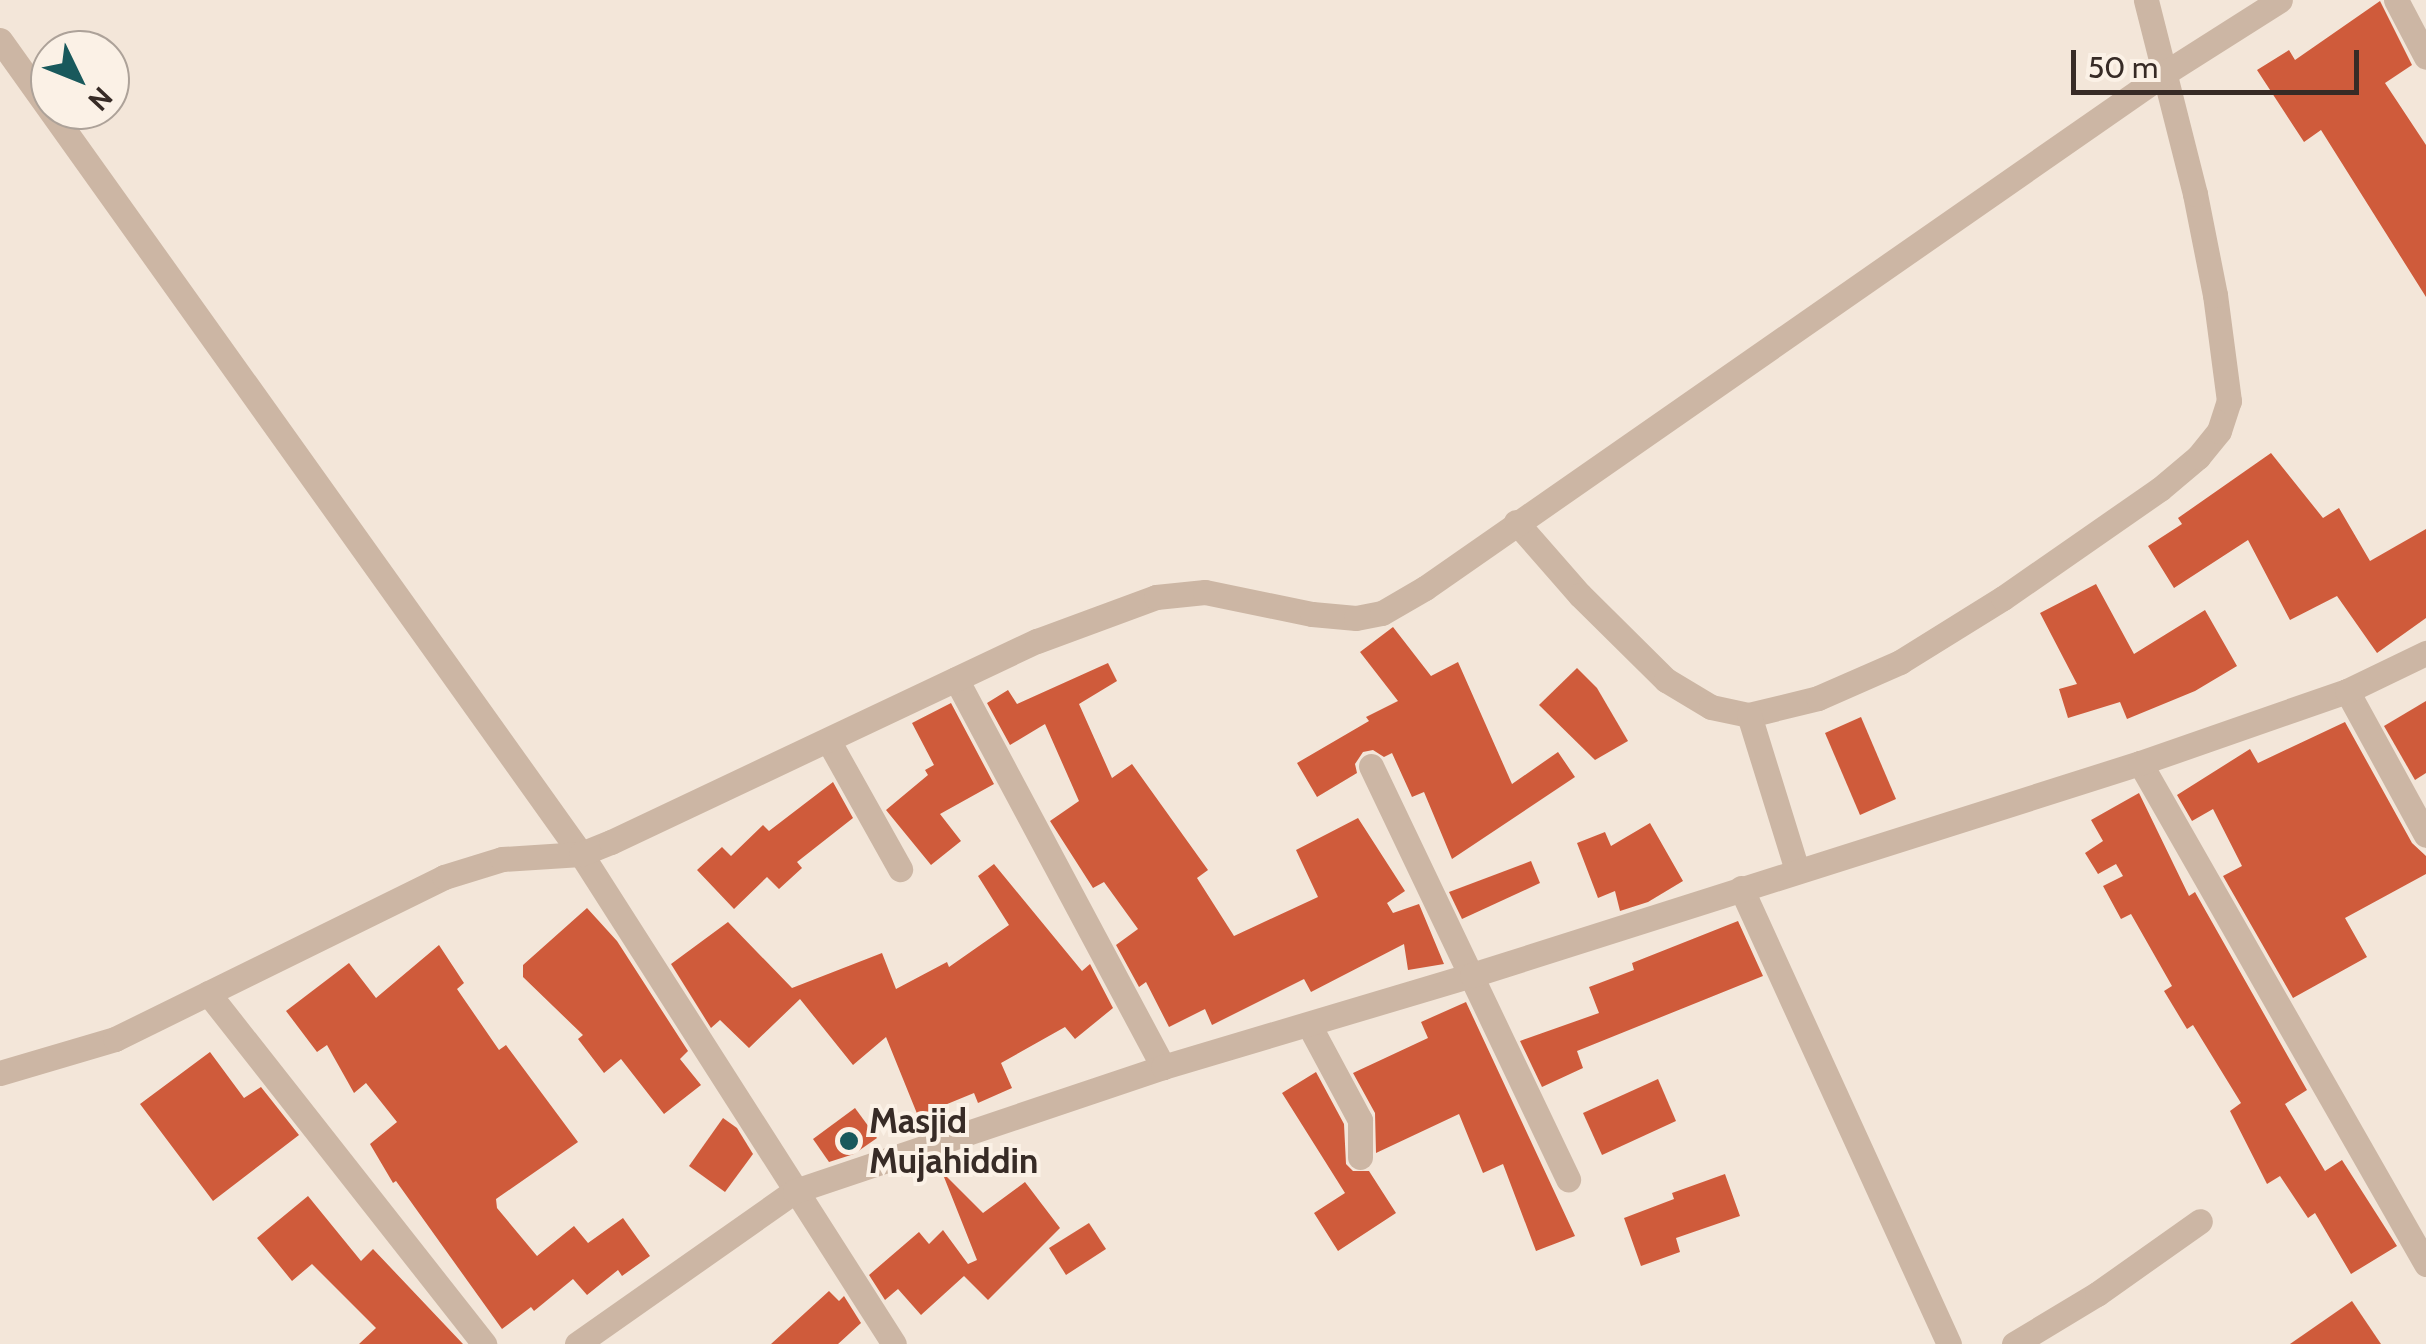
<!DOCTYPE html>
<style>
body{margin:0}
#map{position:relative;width:2426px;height:1344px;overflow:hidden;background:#f3e6d9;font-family:Cabin,sans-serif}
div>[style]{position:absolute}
.building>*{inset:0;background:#cf5b3b}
.minor>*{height:25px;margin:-12.5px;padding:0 12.5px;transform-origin:12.5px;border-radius:12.5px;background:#ccb6a4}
.dots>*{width:28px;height:28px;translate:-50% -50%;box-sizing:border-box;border:5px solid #fbf1e6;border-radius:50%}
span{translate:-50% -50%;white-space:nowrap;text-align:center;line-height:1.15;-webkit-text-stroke:8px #fbf1e6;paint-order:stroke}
.poi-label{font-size:35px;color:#372b26;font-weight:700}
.left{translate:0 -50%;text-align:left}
.north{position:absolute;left:30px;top:30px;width:100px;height:100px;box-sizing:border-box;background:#fbf1e6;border:2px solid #ada299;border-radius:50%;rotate:133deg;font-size:28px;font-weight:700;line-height:40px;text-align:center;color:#372b26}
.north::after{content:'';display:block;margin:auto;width:35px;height:45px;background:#19595c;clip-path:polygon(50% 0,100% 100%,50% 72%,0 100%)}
.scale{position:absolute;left:2071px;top:50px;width:288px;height:45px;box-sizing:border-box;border:5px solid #372b26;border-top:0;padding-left:12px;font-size:30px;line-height:35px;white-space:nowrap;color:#372b26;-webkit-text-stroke:8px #fbf1e6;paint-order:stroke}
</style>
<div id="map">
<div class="building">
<div style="clip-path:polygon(2380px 1px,2412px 65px,2385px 83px,2426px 145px,2426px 297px,2321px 130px,2304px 142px,2257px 70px,2289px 50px,2295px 60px)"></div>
<div style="clip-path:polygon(2271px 453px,2323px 518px,2339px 508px,2370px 561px,2426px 529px,2426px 618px,2377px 653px,2337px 596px,2290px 620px,2248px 540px,2174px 588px,2148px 546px,2182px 524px,2178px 518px)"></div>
<div style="clip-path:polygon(2096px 584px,2134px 654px,2205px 610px,2237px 666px,2195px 691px,2127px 719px,2120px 702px,2068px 718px,2059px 689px,2077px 684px,2040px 613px)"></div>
<div style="clip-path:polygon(1393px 627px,1431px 676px,1458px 662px,1512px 784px,1558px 752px,1575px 777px,1452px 859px,1424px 792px,1412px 797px,1392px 753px,1384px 757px,1373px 750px,1363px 752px,1355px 764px,1357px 773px,1317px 797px,1297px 763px,1369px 721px,1366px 717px,1398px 701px,1360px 652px)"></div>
<div style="clip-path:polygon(1108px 663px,1117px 681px,1079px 704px,1112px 778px,1132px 764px,1208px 870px,1197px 878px,1234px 936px,1318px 897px,1296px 850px,1358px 818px,1405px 891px,1387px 903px,1393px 913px,1419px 904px,1444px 964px,1408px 970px,1404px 944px,1311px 992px,1304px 979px,1212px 1025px,1205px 1009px,1169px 1027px,1146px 982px,1139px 987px,1116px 945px,1138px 929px,1104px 882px,1093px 888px,1050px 821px,1079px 801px,1045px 724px,1010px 745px,987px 703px,1008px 690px,1017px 704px)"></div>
<div style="clip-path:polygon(1577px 668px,1597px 688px,1628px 741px,1595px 760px,1539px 705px)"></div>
<div style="clip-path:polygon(2426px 701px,2426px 773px,2415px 780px,2384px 726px)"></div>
<div style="clip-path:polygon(951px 703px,994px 784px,940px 814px,961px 841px,931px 865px,886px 810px,928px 775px,925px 770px,934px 765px,912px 723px)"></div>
<div style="clip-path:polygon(1861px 717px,1896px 799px,1860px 815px,1825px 733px)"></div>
<div style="clip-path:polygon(2345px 722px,2412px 843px,2426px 856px,2426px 874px,2345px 918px,2367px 957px,2293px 998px,2223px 876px,2242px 866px,2213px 809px,2192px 821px,2177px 795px,2250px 749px,2258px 763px)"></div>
<div style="clip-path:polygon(833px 782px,853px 818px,797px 862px,802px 868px,779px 889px,767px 877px,734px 909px,697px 870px,722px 847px,731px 856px,763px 825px,769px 831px)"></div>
<div style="clip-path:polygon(2139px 793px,2189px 896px,2195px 892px,2307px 1090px,2285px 1104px,2325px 1171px,2342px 1160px,2397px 1246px,2351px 1274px,2315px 1213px,2308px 1218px,2280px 1176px,2267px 1184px,2230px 1111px,2241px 1103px,2193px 1025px,2187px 1029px,2164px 991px,2172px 986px,2131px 914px,2121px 919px,2103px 886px,2123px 876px,2116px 864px,2098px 874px,2085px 853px,2103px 841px,2091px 820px)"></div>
<div style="clip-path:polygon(1650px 823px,1683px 881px,1648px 902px,1620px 911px,1615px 891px,1598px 898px,1577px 843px,1605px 832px,1611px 846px)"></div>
<div style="clip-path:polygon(1531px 861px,1540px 883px,1462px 919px,1449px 892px)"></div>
<div style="clip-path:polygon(994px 864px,1082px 971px,1090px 964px,1113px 1008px,1075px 1039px,1065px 1027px,1001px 1063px,1012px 1088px,978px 1103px,974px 1093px,918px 1116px,886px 1037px,853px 1065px,800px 999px,749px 1048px,720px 1020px,711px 1028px,671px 964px,728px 922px,792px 988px,882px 953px,896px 989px,947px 962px,949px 967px,1009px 925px,978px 876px)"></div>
<div style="clip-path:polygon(587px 908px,617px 941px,688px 1051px,680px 1059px,701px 1085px,664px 1114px,621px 1059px,604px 1073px,578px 1039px,583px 1035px,523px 977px,523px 965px)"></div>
<div style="clip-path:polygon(1738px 921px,1763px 976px,1577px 1051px,1583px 1068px,1542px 1087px,1520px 1041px,1599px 1013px,1589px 987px,1634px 970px,1632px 963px)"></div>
<div style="clip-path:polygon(439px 945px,464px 983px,457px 989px,499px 1050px,506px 1045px,578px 1142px,496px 1199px,497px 1208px,537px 1256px,574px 1226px,588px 1243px,623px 1218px,650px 1256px,622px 1276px,618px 1270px,587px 1295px,573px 1279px,534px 1311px,531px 1307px,502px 1329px,396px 1181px,393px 1183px,370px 1144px,397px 1122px,366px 1083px,354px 1093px,327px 1045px,317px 1052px,286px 1011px,349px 963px,376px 998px)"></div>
<div style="clip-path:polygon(1466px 1002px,1575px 1236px,1536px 1251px,1503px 1164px,1483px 1173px,1459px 1114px,1376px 1153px,1375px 1113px,1353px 1073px,1428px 1038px,1421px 1022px)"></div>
<div style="clip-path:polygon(210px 1052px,244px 1098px,261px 1087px,299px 1135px,213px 1201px,140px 1104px)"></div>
<div style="clip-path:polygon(1316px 1072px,1344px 1124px,1346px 1164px,1353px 1171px,1369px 1171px,1396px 1213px,1338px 1251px,1314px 1213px,1345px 1193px,1282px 1093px)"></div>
<div style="clip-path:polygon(1658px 1079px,1676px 1121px,1602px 1155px,1583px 1113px)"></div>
<div style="clip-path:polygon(855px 1108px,877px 1138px,854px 1154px,829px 1162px,813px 1139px)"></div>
<div style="clip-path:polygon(723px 1118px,737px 1128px,753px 1154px,725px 1192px,689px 1166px)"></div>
<div style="clip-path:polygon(942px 1172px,983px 1213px,1025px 1182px,1060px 1228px,988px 1300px,964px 1276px,921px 1315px,898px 1289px,885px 1300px,869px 1275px,919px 1232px,929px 1244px,943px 1230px,968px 1264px,977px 1260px)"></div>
<div style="clip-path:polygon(1725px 1174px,1740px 1216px,1676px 1238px,1680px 1252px,1641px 1266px,1624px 1218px,1674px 1199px,1672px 1193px)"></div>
<div style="clip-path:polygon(308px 1196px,361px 1261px,373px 1249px,463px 1344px,359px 1344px,376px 1328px,312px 1264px,292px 1281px,257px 1238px)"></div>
<div style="clip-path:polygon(1089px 1223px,1106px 1249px,1066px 1275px,1049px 1248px)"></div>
<div style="clip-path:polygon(829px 1291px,839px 1301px,844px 1296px,861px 1323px,838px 1344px,771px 1344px)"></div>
<div style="clip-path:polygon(2352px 1301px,2381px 1344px,2290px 1344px)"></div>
</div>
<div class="minor">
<div style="left:2396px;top:0;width:64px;rotate:62.2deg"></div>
<div style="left:0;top:40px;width:1000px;rotate:54.48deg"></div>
<div style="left:581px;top:854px;width:581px;rotate:57.43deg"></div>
<div style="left:1516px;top:522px;width:97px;rotate:48.8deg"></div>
<div style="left:1580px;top:595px;width:121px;rotate:44.7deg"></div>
<div style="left:1666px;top:680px;width:52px;rotate:31deg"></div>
<div style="left:1711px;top:707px;width:39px;rotate:12deg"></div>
<div style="left:1749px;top:715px;width:71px;rotate:-13.8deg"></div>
<div style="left:1818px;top:698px;width:90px;rotate:-23.7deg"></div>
<div style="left:1900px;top:662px;width:121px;rotate:-31.9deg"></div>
<div style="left:2003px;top:598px;width:191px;rotate:-34.8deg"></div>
<div style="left:2160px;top:489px;width:50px;rotate:-40.1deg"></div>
<div style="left:2198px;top:457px;width:33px;rotate:-51deg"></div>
<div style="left:2219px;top:431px;width:32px;rotate:-72deg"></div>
<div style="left:2229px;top:401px;width:107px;rotate:-97.5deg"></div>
<div style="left:2215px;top:295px;width:103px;rotate:-101.2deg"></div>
<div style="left:2195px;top:194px;width:200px;rotate:-104.2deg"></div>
<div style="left:956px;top:679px;width:440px;rotate:61.9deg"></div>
<div style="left:2347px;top:691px;width:164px;rotate:61.3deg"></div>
<div style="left:1749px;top:715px;width:162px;rotate:72.8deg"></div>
<div style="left:828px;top:740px;width:148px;rotate:60.8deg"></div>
<div style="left:2140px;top:763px;width:577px;rotate:60.28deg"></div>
<div style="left:1371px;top:766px;width:458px;rotate:64.5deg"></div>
<div style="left:1741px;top:888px;width:501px;rotate:65.48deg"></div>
<div style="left:208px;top:993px;width:447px;rotate:51.8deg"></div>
<div style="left:1309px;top:1025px;width:108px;rotate:61.8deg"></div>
<div style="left:1360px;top:1120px;width:37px;rotate:90deg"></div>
<div style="left:0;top:1073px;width:120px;rotate:-16.5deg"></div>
<div style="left:115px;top:1039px;width:367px;rotate:-26.2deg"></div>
<div style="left:444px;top:877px;width:61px;rotate:-17.2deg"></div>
<div style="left:502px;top:859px;width:79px;rotate:-3.6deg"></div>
<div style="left:581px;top:854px;width:32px;rotate:-22deg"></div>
<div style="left:611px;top:842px;width:471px;rotate:-25.3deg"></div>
<div style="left:1037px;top:641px;width:127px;rotate:-20.3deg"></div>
<div style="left:1156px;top:597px;width:49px;rotate:-5.8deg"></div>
<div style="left:1205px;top:592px;width:109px;rotate:11.6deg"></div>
<div style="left:1312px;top:614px;width:44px;rotate:5.2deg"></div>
<div style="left:1356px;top:618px;width:26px;rotate:-11deg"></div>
<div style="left:1382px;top:613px;width:50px;rotate:-30.2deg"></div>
<div style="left:1425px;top:588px;width:902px;rotate:-34.84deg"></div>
<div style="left:2165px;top:73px;width:136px;rotate:-32.4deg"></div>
<div style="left:577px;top:1344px;width:266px;rotate:-35.1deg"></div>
<div style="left:795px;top:1191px;width:388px;rotate:-18.6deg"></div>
<div style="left:1163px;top:1067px;width:322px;rotate:-16.6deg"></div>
<div style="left:1472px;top:975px;width:701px;rotate:-17.61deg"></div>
<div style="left:2140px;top:763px;width:219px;rotate:-19.2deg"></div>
<div style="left:2347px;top:691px;width:88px;rotate:-25.7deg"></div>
<div style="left:2014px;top:1344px;width:97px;rotate:-31.1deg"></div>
<div style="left:2097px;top:1294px;width:126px;rotate:-35.3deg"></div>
</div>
<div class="dots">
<div style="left:849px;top:1141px;background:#19595c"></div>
</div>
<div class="poi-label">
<span class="left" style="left:869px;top:1141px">Masjid<br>Mujahiddin</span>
</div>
<div class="north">N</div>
<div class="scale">50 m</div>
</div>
